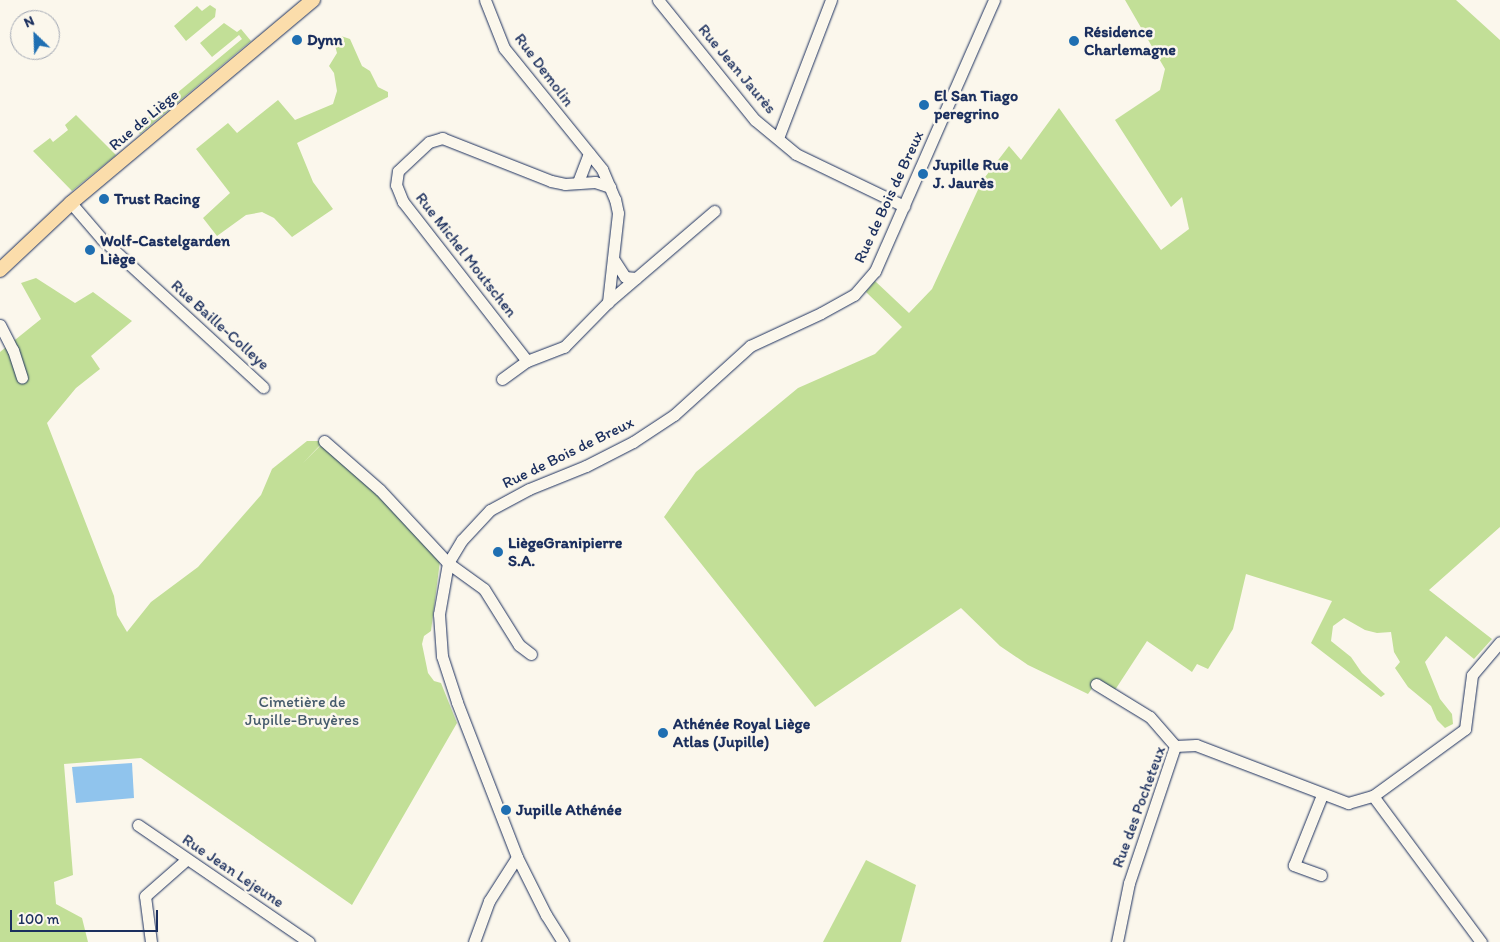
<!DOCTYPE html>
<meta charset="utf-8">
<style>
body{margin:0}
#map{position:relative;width:1500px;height:942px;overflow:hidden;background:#fbf7ec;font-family:Itim,sans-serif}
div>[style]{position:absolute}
.green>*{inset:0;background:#c2df97}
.water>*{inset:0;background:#90c4ed}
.roads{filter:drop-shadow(0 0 1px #1b2f5e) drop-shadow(0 0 1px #1b2f5e)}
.minor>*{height:11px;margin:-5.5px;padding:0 5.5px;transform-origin:5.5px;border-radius:5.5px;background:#fbf7ec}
.major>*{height:14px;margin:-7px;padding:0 7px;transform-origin:7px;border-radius:7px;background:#fbddab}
.dots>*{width:14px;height:14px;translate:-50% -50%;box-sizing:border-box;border:2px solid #fbf7ec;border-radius:50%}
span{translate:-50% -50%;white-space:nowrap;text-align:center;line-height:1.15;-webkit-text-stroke:5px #fbf7ec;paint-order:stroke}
.poi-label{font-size:16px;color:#1b2f5e;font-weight:700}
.left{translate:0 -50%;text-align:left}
.street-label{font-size:16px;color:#1b2f5e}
.park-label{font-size:16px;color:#455b6c}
.north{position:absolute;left:10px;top:10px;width:50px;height:50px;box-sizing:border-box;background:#fbf7ec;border:1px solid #a1a7b3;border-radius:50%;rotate:336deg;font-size:14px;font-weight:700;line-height:20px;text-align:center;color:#1b2f5e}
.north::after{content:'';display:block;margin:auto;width:18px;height:22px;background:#1f6fb2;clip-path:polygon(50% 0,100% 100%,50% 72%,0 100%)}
.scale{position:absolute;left:10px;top:910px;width:148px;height:22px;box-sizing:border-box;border:2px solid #1b2f5e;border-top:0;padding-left:6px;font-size:15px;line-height:18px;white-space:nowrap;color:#1b2f5e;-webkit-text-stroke:4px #fbf7ec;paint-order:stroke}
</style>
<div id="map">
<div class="green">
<div style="clip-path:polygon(1125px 0,1456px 0,1500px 40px,1500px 527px,1429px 590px,1492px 639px,1474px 659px,1446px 636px,1425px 662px,1440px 699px,1452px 714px,1453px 724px,1445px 728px,1437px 720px,1431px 706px,1408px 687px,1395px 668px,1400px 662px,1394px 652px,1391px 632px,1377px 633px,1365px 630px,1344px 618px,1333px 626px,1331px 641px,1351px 657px,1362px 673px,1385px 694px,1381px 697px,1311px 643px,1332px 601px,1246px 574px,1233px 629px,1208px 669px,1197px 664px,1192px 672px,1147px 641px,1115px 690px,1099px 679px,1088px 694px,1028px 665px,1000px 646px,961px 608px,815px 707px,664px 517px,696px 472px,798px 388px,875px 354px,902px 327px,866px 292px,875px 281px,909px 313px,932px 289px,982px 181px,1009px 146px,1021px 160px,1059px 108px,1161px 250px,1189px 229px,1182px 197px,1171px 207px,1115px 120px,1160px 90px,1165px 69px)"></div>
<div style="clip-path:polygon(210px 5px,216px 9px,215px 17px,186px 41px,174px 26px,197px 6px,202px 11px)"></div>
<div style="clip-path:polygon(224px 23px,237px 32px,241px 29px,251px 41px,140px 134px,135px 128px,242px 39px,239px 35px,212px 57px,200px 43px)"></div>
<div style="clip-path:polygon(341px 36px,350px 39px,362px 66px,370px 71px,378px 87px,388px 92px,388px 97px,297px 143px,313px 182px,333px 209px,292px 237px,274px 218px,262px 212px,246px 215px,217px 236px,203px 218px,230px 193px,196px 149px,228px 123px,237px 133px,278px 100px,295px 120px,333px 104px,337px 91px,334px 73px,329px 66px,337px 53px,334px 42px,336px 38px)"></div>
<div style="clip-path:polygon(76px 115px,116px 155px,72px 191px,33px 151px,50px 138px,53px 142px,68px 130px,65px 125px)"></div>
<div style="clip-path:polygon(36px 278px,75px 303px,93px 292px,132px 321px,91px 356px,100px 369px,76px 388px,47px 423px,114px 596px,117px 615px,127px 632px,151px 602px,198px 567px,261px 495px,272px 469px,307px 441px,324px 441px,303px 463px,322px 444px,398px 514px,440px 561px,431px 631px,424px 636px,422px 644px,428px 673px,434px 681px,441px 683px,457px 723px,352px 905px,141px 758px,64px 764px,73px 875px,54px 882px,56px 904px,82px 918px,88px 942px,0 942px,0 352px,41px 319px,21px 283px)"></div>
<div style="clip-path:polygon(866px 860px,916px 885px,901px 942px,823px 942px)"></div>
</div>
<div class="water">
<div style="clip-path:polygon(132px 763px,134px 798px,76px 803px,72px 767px)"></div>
</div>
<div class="roads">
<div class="minor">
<div style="left:485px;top:0;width:52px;rotate:68.4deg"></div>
<div style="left:504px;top:48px;width:156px;rotate:51deg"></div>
<div style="left:602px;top:169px;width:33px;rotate:67deg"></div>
<div style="left:615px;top:199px;width:14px;rotate:78deg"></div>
<div style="left:618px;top:213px;width:90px;rotate:96.4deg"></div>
<div style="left:658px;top:0;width:154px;rotate:51.1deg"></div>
<div style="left:755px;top:120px;width:53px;rotate:39.7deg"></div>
<div style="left:796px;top:154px;width:120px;rotate:25.7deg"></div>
<div style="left:778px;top:138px;width:148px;rotate:-69deg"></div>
<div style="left:578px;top:182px;width:31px;rotate:-69deg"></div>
<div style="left:71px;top:203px;width:48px;rotate:49.3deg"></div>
<div style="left:102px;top:239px;width:219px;rotate:42.6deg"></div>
<div style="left:614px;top:260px;width:20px;rotate:57deg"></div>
<div style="left:625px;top:277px;width:11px;rotate:5deg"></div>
<div style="left:0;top:325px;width:28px;rotate:63deg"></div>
<div style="left:13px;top:350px;width:29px;rotate:72deg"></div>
<div style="left:527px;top:361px;width:202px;rotate:-127.9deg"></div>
<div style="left:403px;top:202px;width:18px;rotate:-112deg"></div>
<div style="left:396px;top:185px;width:14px;rotate:-82deg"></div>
<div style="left:398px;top:171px;width:42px;rotate:-43.1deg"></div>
<div style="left:429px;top:142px;width:14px;rotate:-17deg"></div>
<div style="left:442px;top:138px;width:117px;rotate:21.5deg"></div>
<div style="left:551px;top:181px;width:14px;rotate:12deg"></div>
<div style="left:565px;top:184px;width:30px;rotate:-4deg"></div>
<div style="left:595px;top:182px;width:16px;rotate:18deg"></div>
<div style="left:502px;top:379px;width:31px;rotate:-36deg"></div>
<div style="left:527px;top:361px;width:40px;rotate:-21deg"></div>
<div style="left:564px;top:347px;width:63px;rotate:-45.6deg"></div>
<div style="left:608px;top:302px;width:140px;rotate:-40.6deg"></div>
<div style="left:324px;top:441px;width:74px;rotate:41.2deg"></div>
<div style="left:380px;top:490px;width:100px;rotate:47deg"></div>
<div style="left:448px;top:563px;width:44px;rotate:35.8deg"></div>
<div style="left:484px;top:589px;width:66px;rotate:58deg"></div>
<div style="left:519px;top:645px;width:15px;rotate:37deg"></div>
<div style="left:1096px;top:684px;width:63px;rotate:31.4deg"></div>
<div style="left:1150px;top:717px;width:38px;rotate:49deg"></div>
<div style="left:1373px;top:796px;width:182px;rotate:53.5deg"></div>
<div style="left:138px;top:825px;width:207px;rotate:34.4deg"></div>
<div style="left:1321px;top:875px;width:29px;rotate:-160deg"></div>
<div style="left:1294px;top:865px;width:75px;rotate:-68.2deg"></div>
<div style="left:151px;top:942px;width:46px;rotate:-97.4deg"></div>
<div style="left:145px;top:896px;width:55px;rotate:-41.3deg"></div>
<div style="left:474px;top:942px;width:44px;rotate:-69.9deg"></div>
<div style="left:489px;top:901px;width:52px;rotate:-57.5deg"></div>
<div style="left:563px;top:942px;width:32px;rotate:-122deg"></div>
<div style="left:546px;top:915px;width:65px;rotate:-116.6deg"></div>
<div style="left:517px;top:857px;width:166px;rotate:-111.2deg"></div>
<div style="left:457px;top:702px;width:48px;rotate:-108.1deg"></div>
<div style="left:442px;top:656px;width:42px;rotate:-94.1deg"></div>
<div style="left:439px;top:614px;width:52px;rotate:-80deg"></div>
<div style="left:448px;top:563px;width:27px;rotate:-59deg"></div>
<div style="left:462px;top:540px;width:41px;rotate:-47deg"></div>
<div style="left:490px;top:510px;width:44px;rotate:-28.3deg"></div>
<div style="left:529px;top:489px;width:61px;rotate:-22deg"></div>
<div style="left:586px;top:466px;width:53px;rotate:-27.1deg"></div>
<div style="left:633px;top:442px;width:49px;rotate:-33.4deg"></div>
<div style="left:674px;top:415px;width:103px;rotate:-42.2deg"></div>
<div style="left:750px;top:346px;width:78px;rotate:-24.9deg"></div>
<div style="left:821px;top:313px;width:38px;rotate:-29deg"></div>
<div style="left:854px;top:295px;width:32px;rotate:-49deg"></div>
<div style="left:875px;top:271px;width:296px;rotate:-66.3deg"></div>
<div style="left:1117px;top:942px;width:60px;rotate:-78.5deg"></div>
<div style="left:1129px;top:883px;width:145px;rotate:-71.4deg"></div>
<div style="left:1175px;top:746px;width:21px;rotate:-3deg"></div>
<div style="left:1196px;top:745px;width:163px;rotate:20.9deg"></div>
<div style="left:1348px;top:803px;width:26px;rotate:-16deg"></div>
<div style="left:1373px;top:796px;width:114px;rotate:-36.1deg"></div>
<div style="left:1465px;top:729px;width:54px;rotate:-82.6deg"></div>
<div style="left:1472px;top:675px;width:43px;rotate:-49.7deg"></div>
</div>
<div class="major">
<div style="left:0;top:270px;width:98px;rotate:-43.3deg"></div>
<div style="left:71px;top:203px;width:316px;rotate:-40deg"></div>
</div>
</div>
<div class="dots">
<div style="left:297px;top:40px;background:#1f6fb2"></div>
<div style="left:1074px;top:41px;background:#1f6fb2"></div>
<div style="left:924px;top:105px;background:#1f6fb2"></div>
<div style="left:923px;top:174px;background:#1f6fb2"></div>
<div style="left:104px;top:199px;background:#1f6fb2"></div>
<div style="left:90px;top:250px;background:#1f6fb2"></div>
<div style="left:498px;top:552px;background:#1f6fb2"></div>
<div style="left:663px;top:733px;background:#1f6fb2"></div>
<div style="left:506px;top:810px;background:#1f6fb2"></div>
</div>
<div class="poi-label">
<span class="left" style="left:1084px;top:41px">Résidence<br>Charlemagne</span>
<span class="left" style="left:307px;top:40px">Dynn</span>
<span class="left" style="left:934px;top:105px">El San Tiago<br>peregrino</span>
<span class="left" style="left:933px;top:174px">Jupille Rue<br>J. Jaurès</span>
<span class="left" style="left:114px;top:199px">Trust Racing</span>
<span class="left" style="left:100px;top:250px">Wolf-Castelgarden<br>Liège</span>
<span class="left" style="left:508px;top:552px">LiègeGranipierre<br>S.A.</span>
<span class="left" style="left:673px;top:733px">Athénée Royal Liège<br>Atlas (Jupille)</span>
<span class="left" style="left:516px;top:810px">Jupille Athénée</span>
</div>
<div class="street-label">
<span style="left:737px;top:69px;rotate:50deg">Rue Jean Jaurès</span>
<span style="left:544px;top:70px;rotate:53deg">Rue Demolin</span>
<span style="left:144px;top:120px;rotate:-40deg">Rue de Liège</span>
<span style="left:889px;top:197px;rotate:-65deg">Rue de Bois de Breux</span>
<span style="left:466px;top:255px;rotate:52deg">Rue Michel Moutschen</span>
<span style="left:220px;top:325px;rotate:42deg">Rue Baille-Colleye</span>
<span style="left:568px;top:453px;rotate:-26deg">Rue de Bois de Breux</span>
<span style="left:1139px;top:807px;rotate:-70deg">Rue des Pocheteux</span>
<span style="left:233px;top:871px;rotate:34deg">Rue Jean Lejeune</span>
</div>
<div class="park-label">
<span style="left:302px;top:711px">Cimetière de<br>Jupille-Bruyères</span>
</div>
<div class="north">N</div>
<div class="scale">100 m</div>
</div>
